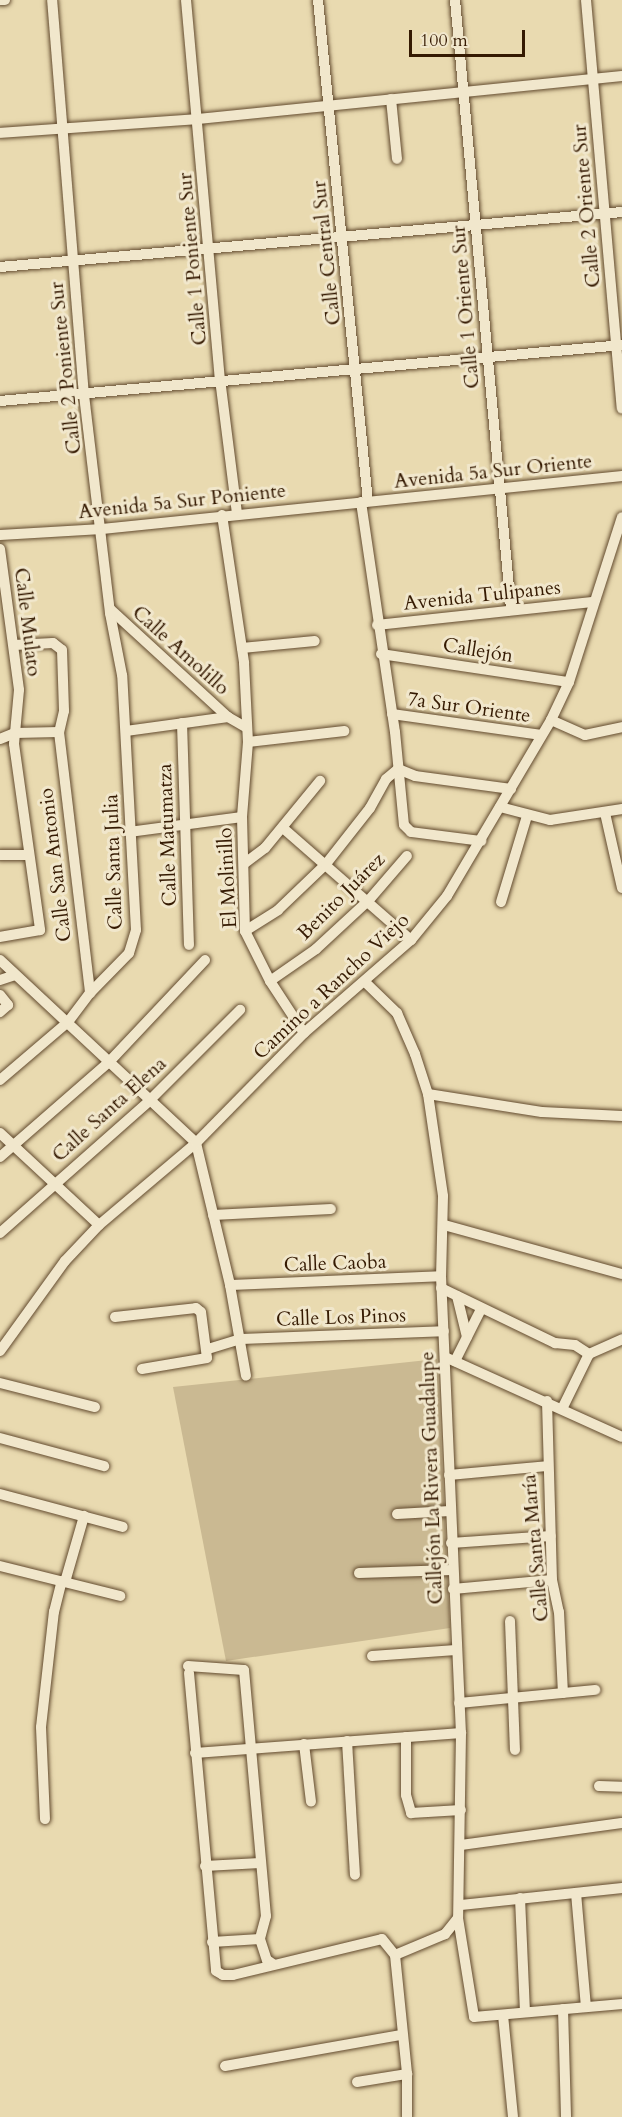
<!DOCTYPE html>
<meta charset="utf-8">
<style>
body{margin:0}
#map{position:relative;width:622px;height:2117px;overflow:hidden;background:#e9dab0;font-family:Cardo,serif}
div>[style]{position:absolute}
.green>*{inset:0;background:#cab992}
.roads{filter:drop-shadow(0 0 2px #624a2e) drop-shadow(0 0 2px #624a2e)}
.minor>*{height:10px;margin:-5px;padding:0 5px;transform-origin:5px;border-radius:5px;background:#f1e7cc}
span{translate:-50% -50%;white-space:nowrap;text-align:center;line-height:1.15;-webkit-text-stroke:6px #f1e7cc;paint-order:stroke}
.street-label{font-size:20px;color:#351a02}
.scale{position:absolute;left:409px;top:30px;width:116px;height:27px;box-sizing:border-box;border:3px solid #351a02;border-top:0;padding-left:8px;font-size:18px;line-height:21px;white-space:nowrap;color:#351a02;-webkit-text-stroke:4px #f1e7cc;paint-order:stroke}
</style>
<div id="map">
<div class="green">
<div style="clip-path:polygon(437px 1359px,450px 1628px,226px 1661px,173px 1387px)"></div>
</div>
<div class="roads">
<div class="minor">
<div style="left:0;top:0;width:5px"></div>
<div style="left:186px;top:0;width:381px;rotate:84.9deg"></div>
<div style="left:220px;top:379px;width:136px;rotate:82.8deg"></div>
<div style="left:318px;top:0;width:504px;rotate:84.31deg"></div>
<div style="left:455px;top:0;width:613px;rotate:84.75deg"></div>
<div style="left:586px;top:0;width:410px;rotate:85deg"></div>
<div style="left:391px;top:99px;width:60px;rotate:84.3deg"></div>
<div style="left:0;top:133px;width:198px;rotate:-4deg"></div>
<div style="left:198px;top:119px;width:426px;rotate:-5.8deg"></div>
<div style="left:0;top:267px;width:624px;rotate:-5.05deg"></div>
<div style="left:0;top:401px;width:625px;rotate:-5.14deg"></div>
<div style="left:361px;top:502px;width:232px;rotate:81.6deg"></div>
<div style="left:395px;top:732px;width:93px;rotate:84.5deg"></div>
<div style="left:404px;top:825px;width:10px;rotate:45deg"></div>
<div style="left:411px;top:832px;width:71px;rotate:7.3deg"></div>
<div style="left:222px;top:515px;width:150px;rotate:81.5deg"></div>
<div style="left:244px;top:663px;width:79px;rotate:87.1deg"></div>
<div style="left:248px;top:742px;width:75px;rotate:94.6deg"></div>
<div style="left:242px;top:817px;width:114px;rotate:88.5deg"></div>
<div style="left:245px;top:931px;width:56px;rotate:63.4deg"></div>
<div style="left:270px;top:981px;width:62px;rotate:56.8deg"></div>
<div style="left:0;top:535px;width:102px;rotate:-3.4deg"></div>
<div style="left:102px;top:529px;width:523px;rotate:-5.82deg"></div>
<div style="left:0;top:549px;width:142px;rotate:82.3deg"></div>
<div style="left:19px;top:690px;width:54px;rotate:95.3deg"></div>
<div style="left:14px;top:744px;width:188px;rotate:82deg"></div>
<div style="left:40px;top:930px;width:41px;rotate:170.1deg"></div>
<div style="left:110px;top:609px;width:160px;rotate:42.5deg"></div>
<div style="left:377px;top:625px;width:216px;rotate:-6.1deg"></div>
<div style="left:14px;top:645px;width:39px;rotate:-3deg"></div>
<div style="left:53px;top:643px;width:11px;rotate:38deg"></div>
<div style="left:62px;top:650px;width:61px;rotate:88.1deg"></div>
<div style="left:64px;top:711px;width:22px;rotate:103deg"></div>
<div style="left:59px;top:732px;width:263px;rotate:83.2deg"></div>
<div style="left:242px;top:648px;width:73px;rotate:-5.5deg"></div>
<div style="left:381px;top:654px;width:190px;rotate:8.5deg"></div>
<div style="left:392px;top:714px;width:151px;rotate:8deg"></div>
<div style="left:551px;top:720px;width:37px;rotate:24deg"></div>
<div style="left:585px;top:735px;width:38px;rotate:-12deg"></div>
<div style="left:182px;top:723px;width:222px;rotate:88.2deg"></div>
<div style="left:126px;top:731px;width:103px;rotate:-7.8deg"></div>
<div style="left:228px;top:717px;width:22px;rotate:30deg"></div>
<div style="left:0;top:739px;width:16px;rotate:-22deg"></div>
<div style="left:15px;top:733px;width:44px;rotate:-1.3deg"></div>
<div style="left:248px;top:742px;width:97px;rotate:-6.5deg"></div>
<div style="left:398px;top:769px;width:18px;rotate:22deg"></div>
<div style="left:415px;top:776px;width:97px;rotate:7.7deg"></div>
<div style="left:500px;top:807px;width:52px;rotate:14.6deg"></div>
<div style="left:550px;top:820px;width:73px;rotate:-8.7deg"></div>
<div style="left:605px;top:813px;width:77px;rotate:77.2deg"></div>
<div style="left:283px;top:828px;width:170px;rotate:41.2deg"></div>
<div style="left:129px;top:832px;width:114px;rotate:-7.6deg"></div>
<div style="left:0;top:855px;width:27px"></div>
<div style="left:245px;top:863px;width:25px;rotate:-37deg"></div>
<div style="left:265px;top:848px;width:87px;rotate:-50.6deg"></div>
<div style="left:501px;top:902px;width:90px;rotate:-73.2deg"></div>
<div style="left:245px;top:931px;width:39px;rotate:-32deg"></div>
<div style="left:278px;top:910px;width:66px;rotate:-43.8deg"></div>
<div style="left:326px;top:864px;width:71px;rotate:-51.8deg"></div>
<div style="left:370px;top:808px;width:33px;rotate:-61deg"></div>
<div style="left:386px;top:779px;width:16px;rotate:-40deg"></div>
<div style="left:0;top:960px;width:268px;rotate:43deg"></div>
<div style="left:196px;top:1143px;width:146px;rotate:76.5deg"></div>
<div style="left:230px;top:1285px;width:92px;rotate:80deg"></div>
<div style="left:0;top:980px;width:16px;rotate:-18deg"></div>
<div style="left:270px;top:981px;width:56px;rotate:-34.8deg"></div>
<div style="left:316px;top:949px;width:72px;rotate:-42.8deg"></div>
<div style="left:369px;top:900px;width:58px;rotate:-49.2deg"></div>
<div style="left:365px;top:982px;width:45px;rotate:44.1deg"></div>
<div style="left:397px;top:1013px;width:45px;rotate:66.3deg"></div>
<div style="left:415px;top:1054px;width:42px;rotate:72deg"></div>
<div style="left:428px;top:1094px;width:103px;rotate:81.6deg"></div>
<div style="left:443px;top:1196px;width:80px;rotate:91.4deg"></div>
<div style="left:441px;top:1276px;width:457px;rotate:87.5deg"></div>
<div style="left:461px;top:1733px;width:185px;rotate:90.9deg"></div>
<div style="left:458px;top:1918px;width:21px;rotate:129deg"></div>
<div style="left:445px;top:1934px;width:54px;rotate:157.2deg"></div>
<div style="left:0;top:995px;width:13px;rotate:51deg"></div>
<div style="left:8px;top:1005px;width:11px;rotate:139deg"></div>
<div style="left:0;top:1080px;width:89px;rotate:-40.5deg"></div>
<div style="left:68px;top:1022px;width:36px;rotate:-53deg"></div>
<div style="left:90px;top:993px;width:56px;rotate:-45.7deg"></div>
<div style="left:129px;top:953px;width:24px;rotate:-73deg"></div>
<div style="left:136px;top:930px;width:255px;rotate:-93.1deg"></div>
<div style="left:122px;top:675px;width:63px;rotate:-101deg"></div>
<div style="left:110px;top:613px;width:219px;rotate:-96.8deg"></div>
<div style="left:84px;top:396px;width:397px;rotate:-94.6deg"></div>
<div style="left:428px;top:1094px;width:115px;rotate:9deg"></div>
<div style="left:542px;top:1112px;width:80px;rotate:2.9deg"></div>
<div style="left:0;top:1133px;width:135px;rotate:42.9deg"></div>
<div style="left:0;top:1157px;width:145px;rotate:-41.1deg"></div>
<div style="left:109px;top:1062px;width:140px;rotate:-46.7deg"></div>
<div style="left:213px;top:1215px;width:118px;rotate:-2.9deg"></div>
<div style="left:444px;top:1225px;width:185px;rotate:15.4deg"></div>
<div style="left:0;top:1233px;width:199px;rotate:-41.5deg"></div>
<div style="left:149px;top:1101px;width:129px;rotate:-45deg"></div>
<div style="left:230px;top:1285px;width:211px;rotate:-2.4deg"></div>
<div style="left:441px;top:1288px;width:127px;rotate:25.8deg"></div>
<div style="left:555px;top:1343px;width:20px;rotate:6deg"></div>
<div style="left:575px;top:1345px;width:17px;rotate:33deg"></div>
<div style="left:457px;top:1296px;width:42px;rotate:76.3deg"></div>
<div style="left:115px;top:1317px;width:81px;rotate:-6.3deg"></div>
<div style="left:196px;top:1308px;width:6px;rotate:39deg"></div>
<div style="left:201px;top:1312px;width:46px;rotate:82.6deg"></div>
<div style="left:207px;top:1358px;width:66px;rotate:170.4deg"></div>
<div style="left:208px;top:1349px;width:34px;rotate:-17deg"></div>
<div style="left:240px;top:1339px;width:204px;rotate:-2.2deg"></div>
<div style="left:0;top:1351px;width:111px;rotate:-54.2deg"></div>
<div style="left:65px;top:1261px;width:50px;rotate:-46.6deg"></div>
<div style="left:99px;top:1225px;width:127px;rotate:-40.2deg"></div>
<div style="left:196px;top:1143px;width:154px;rotate:-45.5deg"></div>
<div style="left:304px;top:1033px;width:142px;rotate:-41deg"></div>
<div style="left:411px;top:940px;width:57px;rotate:-50.7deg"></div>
<div style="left:447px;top:896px;width:204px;rotate:-59.4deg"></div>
<div style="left:551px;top:720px;width:42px;rotate:-64.7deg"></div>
<div style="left:569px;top:682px;width:173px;rotate:-72.2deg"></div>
<div style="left:445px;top:1357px;width:194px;rotate:24.3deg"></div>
<div style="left:455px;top:1361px;width:58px;rotate:-63.4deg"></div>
<div style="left:0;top:1383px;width:98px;rotate:14.2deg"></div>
<div style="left:547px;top:1401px;width:179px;rotate:88.4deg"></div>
<div style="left:552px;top:1580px;width:33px;rotate:78deg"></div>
<div style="left:559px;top:1612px;width:81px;rotate:87.2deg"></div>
<div style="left:562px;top:1409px;width:61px;rotate:-63.9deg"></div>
<div style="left:589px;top:1354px;width:36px;rotate:-24deg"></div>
<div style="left:0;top:1438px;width:108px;rotate:15.1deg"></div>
<div style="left:449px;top:1475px;width:98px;rotate:-5.2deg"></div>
<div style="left:0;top:1494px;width:127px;rotate:15deg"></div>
<div style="left:397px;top:1514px;width:53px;rotate:-3.2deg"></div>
<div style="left:451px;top:1543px;width:100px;rotate:-4deg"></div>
<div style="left:0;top:1566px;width:124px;rotate:14deg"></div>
<div style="left:359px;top:1573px;width:93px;rotate:-1.8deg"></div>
<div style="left:65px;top:1582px;width:69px;rotate:-73.9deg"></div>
<div style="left:453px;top:1589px;width:99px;rotate:-5.2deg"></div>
<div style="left:510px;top:1621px;width:129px;rotate:87.8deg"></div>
<div style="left:372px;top:1656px;width:84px;rotate:-4.1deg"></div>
<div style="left:188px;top:1666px;width:56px;rotate:4.1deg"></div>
<div style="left:244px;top:1670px;width:247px;rotate:84.9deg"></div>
<div style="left:266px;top:1916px;width:24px;rotate:105deg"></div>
<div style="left:260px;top:1939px;width:22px;rotate:72deg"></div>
<div style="left:267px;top:1960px;width:7px;rotate:34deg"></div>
<div style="left:189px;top:1673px;width:299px;rotate:84.8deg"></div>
<div style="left:216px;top:1971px;width:8px;rotate:30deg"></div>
<div style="left:223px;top:1975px;width:10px"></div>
<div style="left:233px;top:1975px;width:153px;rotate:-13.6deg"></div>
<div style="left:382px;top:1939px;width:21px;rotate:51deg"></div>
<div style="left:459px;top:1703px;width:137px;rotate:-5.5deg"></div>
<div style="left:406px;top:1737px;width:58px;rotate:90deg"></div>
<div style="left:406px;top:1795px;width:19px;rotate:74deg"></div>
<div style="left:411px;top:1813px;width:50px;rotate:-3.4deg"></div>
<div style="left:347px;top:1741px;width:134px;rotate:86.6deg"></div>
<div style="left:304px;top:1744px;width:58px;rotate:83.1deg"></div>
<div style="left:195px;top:1753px;width:267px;rotate:-4.3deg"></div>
<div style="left:599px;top:1786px;width:23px;rotate:2deg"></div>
<div style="left:45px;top:1819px;width:92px;rotate:-92.5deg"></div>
<div style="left:41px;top:1727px;width:116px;rotate:-83.6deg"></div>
<div style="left:54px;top:1612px;width:32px;rotate:-76deg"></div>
<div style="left:461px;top:1845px;width:162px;rotate:-7.8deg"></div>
<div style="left:205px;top:1866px;width:55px;rotate:-3.1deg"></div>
<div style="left:576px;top:1893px;width:114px;rotate:85deg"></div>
<div style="left:520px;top:1898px;width:114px;rotate:87.5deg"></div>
<div style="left:461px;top:1905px;width:162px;rotate:-6deg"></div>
<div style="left:458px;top:1918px;width:100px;rotate:80.8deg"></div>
<div style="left:474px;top:2017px;width:149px;rotate:-5deg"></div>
<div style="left:212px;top:1942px;width:48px;rotate:-3.6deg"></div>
<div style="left:395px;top:1955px;width:120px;rotate:84.2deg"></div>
<div style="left:407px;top:2074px;width:43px;rotate:90deg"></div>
<div style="left:563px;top:2009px;width:108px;rotate:88.4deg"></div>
<div style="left:503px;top:2015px;width:102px;rotate:84.4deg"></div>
<div style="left:225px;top:2066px;width:179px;rotate:-10deg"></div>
<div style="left:357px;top:2082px;width:51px;rotate:-9.1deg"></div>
</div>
</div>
<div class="street-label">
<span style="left:586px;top:206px;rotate:-95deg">Calle 2 Oriente Sur</span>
<span style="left:326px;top:253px;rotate:-96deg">Calle Central Sur</span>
<span style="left:192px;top:259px;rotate:-95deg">Calle 1 Poniente Sur</span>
<span style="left:465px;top:307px;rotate:-95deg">Calle 1 Oriente Sur</span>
<span style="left:65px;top:368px;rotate:-96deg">Calle 2 Poniente Sur</span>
<span style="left:493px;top:471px;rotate:-6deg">Avenida 5a Sur Oriente</span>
<span style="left:182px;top:501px;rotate:-6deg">Avenida 5a Sur Poniente</span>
<span style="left:482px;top:595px;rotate:-6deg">Avenida Tulipanes</span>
<span style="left:28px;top:622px;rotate:83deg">Calle Mulato</span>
<span style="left:181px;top:650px;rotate:42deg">Calle Amolillo</span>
<span style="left:478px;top:650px;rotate:9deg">Callejón</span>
<span style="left:469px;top:707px;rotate:8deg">7a Sur Oriente</span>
<span style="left:167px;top:835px;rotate:-92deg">Calle Matumatza</span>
<span style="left:113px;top:862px;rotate:-92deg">Calle Santa Julia</span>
<span style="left:55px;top:865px;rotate:-97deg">Calle San Antonio</span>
<span style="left:227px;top:878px;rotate:-93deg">El Molinillo</span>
<span style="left:341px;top:896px;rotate:-45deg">Benito Juárez</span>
<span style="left:331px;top:986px;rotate:-43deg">Camino a Rancho Viejo</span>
<span style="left:109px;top:1109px;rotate:-42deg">Calle Santa Elena</span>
<span style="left:335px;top:1263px;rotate:-2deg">Calle Caoba</span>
<span style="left:341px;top:1317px;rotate:-2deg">Calle Los Pinos</span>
<span style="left:431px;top:1478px;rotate:-92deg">Callejón La Rivera Guadalupe</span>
<span style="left:535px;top:1548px;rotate:-95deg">Calle Santa María</span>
</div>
<div class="scale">100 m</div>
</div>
